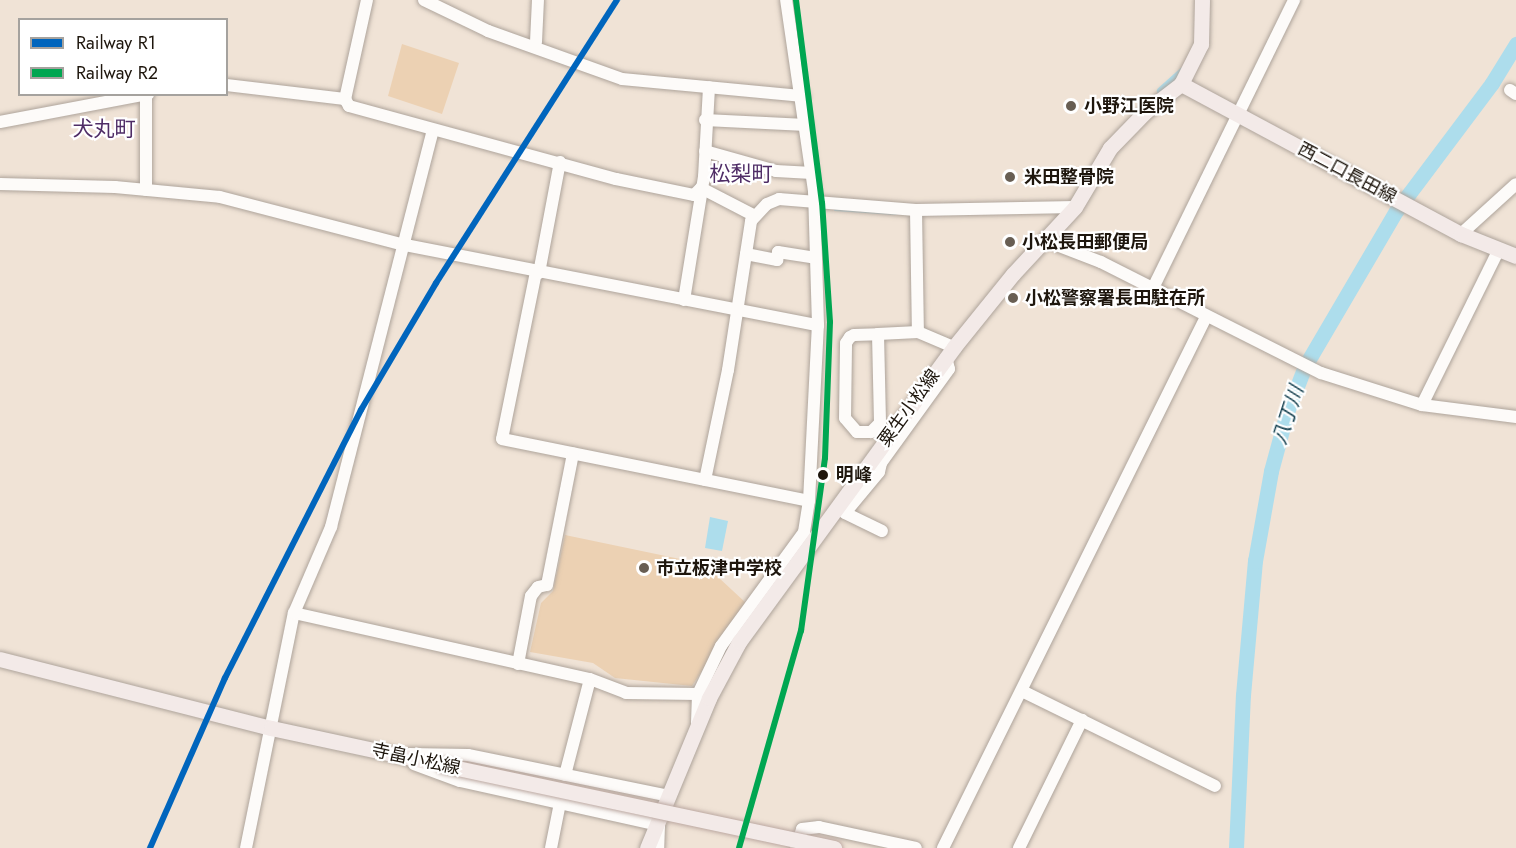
<!DOCTYPE html>
<meta charset="utf-8">
<style>
body{margin:0}
#map{position:relative;width:1516px;height:848px;overflow:hidden;background:#f0e3d6;font-family:Jost,"Noto Sans JP",sans-serif}
div>[style]{position:absolute}
.green>*{inset:0;background:#ecd1b3}
.water>*{inset:0;background:#adddec}
.stream>*{height:2px;margin:-1px;padding:0 1px;transform-origin:1px;border-radius:1px;background:#adddec}
.canal>*{height:8px;margin:-4px;padding:0 4px;transform-origin:4px;border-radius:4px;background:#adddec}
.river>*{height:15px;margin:-7.5px;padding:0 7.5px;transform-origin:7.5px;border-radius:7.5px;background:#adddec}
.roads{filter:drop-shadow(0 0 2px #aea49b) drop-shadow(0 0 2px #aea49b)}
.minor>*{height:12px;margin:-6px;padding:0 6px;transform-origin:6px;border-radius:6px;background:#fdfbf9}
.major>*{height:15px;margin:-7.5px;padding:0 7.5px;transform-origin:7.5px;border-radius:7.5px;background:#f3eae8}
.bridges{filter:drop-shadow(0 0 2px #bba8a1) drop-shadow(0 0 2px #bba8a1)}
.major-bridge>*{height:15px;margin:-7.5px;padding:0 7.5px;transform-origin:7.5px;border-radius:7.5px;background:#f3eae8}
.rail-1>*{height:6px;margin:-3px;padding:0 3px;transform-origin:3px;border-radius:3px;background:#0065bd}
.rail-2>*{height:6px;margin:-3px;padding:0 3px;transform-origin:3px;border-radius:3px;background:#00a651}
.dots>*{width:16px;height:16px;translate:-50% -50%;box-sizing:border-box;border:3px solid #fff;border-radius:50%}
span{translate:-50% -50%;white-space:nowrap;text-align:center;line-height:1.15;-webkit-text-stroke:4.5px #fff;paint-order:stroke}
.poi-label{font-size:18px;color:#1e160d;font-weight:700}
.left{translate:0 -50%;text-align:left}
.street-label{font-size:18px;color:#1e160d}
.stop-label{font-size:18px;color:#1e160d;font-weight:700}
.water-label{font-size:20px;color:#174251;font-style:italic}
.quarter-label{font-size:21px;color:#4f2d66}
.legend{position:absolute;left:18px;top:18px;width:210px;height:78px;box-sizing:border-box;background:#fff;border:2px solid #a5a29e;margin:0;padding:8px 10px;list-style:none;font-size:18px;color:#1e160d}
.legend li{display:flex;align-items:center;gap:12px;height:30px}
.legend b{width:30px;border:2px solid #a5a29e}
</style>
<div id="map">
<div class="green">
<div style="clip-path:polygon(402px 44px,459px 63px,442px 114px,388px 96px)"></div>
<div style="clip-path:polygon(565px 535px,704px 564px,746px 603px,692px 686px,615px 678px,593px 663px,530px 652px,541px 603px,553px 591px)"></div>
</div>
<div class="water">
<div style="clip-path:polygon(710px 517px,728px 521px,722px 551px,705px 548px)"></div>
</div>
<div class="stream">
<div style="left:835px;top:210px;width:61px;rotate:3.8deg"></div>
</div>
<div class="canal">
<div style="left:1161px;top:91px;width:30px;rotate:-42deg"></div>
</div>
<div class="river">
<div style="left:1236px;top:848px;width:153px;rotate:-87.4deg"></div>
<div style="left:1243px;top:695px;width:135px;rotate:-84.9deg"></div>
<div style="left:1255px;top:561px;width:91px;rotate:-79.9deg"></div>
<div style="left:1271px;top:471px;width:61px;rotate:-74.8deg"></div>
<div style="left:1287px;top:412px;width:49px;rotate:-68.6deg"></div>
<div style="left:1305px;top:366px;width:180px;rotate:-59.6deg"></div>
<div style="left:1396px;top:211px;width:160px;rotate:-53.1deg"></div>
<div style="left:1492px;top:83px;width:46px;rotate:-58.4deg"></div>
</div>
<div class="roads">
<div class="minor">
<div style="left:367px;top:0;width:101px;rotate:102.5deg"></div>
<div style="left:345px;top:99px;width:8px;rotate:60deg"></div>
<div style="left:349px;top:106px;width:277px;rotate:15.3deg"></div>
<div style="left:616px;top:179px;width:80px;rotate:11.6deg"></div>
<div style="left:694px;top:195px;width:10px;rotate:-45deg"></div>
<div style="left:424px;top:0;width:71px;rotate:25.8deg"></div>
<div style="left:488px;top:31px;width:142px;rotate:19.7deg"></div>
<div style="left:622px;top:79px;width:182px;rotate:5.4deg"></div>
<div style="left:536px;top:42px;width:42px;rotate:-87.3deg"></div>
<div style="left:226px;top:85px;width:120px;rotate:6.7deg"></div>
<div style="left:1510px;top:90px;width:7px;rotate:34deg"></div>
<div style="left:146px;top:98px;width:92px;rotate:90deg"></div>
<div style="left:705px;top:120px;width:101px;rotate:2.8deg"></div>
<div style="left:0;top:122px;width:151px;rotate:-10.7deg"></div>
<div style="left:705px;top:151px;width:74px;rotate:15.7deg"></div>
<div style="left:776px;top:171px;width:36px;rotate:3deg"></div>
<div style="left:0;top:184px;width:115px;rotate:1.5deg"></div>
<div style="left:115px;top:187px;width:105px;rotate:5.4deg"></div>
<div style="left:220px;top:197px;width:186px;rotate:14.6deg"></div>
<div style="left:400px;top:244px;width:426px;rotate:11deg"></div>
<div style="left:701px;top:188px;width:59px;rotate:27.4deg"></div>
<div style="left:916px;top:210px;width:122px;rotate:89.1deg"></div>
<div style="left:1461px;top:234px;width:74px;rotate:-42.3deg"></div>
<div style="left:1046px;top:241px;width:59px;rotate:20.9deg"></div>
<div style="left:1101px;top:262px;width:246px;rotate:26.8deg"></div>
<div style="left:1321px;top:373px;width:106px;rotate:17.6deg"></div>
<div style="left:1422px;top:405px;width:95px;rotate:7.3deg"></div>
<div style="left:746px;top:254px;width:32px;rotate:11deg"></div>
<div style="left:777px;top:260px;width:8px;rotate:-83deg"></div>
<div style="left:778px;top:252px;width:38px;rotate:9deg"></div>
<div style="left:536px;top:272px;width:170px;rotate:101.5deg"></div>
<div style="left:502px;top:439px;width:313px;rotate:11.4deg"></div>
<div style="left:539px;top:273px;width:113px;rotate:-79.3deg"></div>
<div style="left:1153px;top:288px;width:321px;rotate:-63.9deg"></div>
<div style="left:684px;top:300px;width:125px;rotate:-80.8deg"></div>
<div style="left:704px;top:177px;width:90px;rotate:-86.8deg"></div>
<div style="left:878px;top:334px;width:89px;rotate:88.7deg"></div>
<div style="left:880px;top:423px;width:13px;rotate:135deg"></div>
<div style="left:871px;top:432px;width:14px;rotate:180deg"></div>
<div style="left:857px;top:432px;width:18px;rotate:-131deg"></div>
<div style="left:845px;top:418px;width:75px;rotate:-89.2deg"></div>
<div style="left:846px;top:343px;width:7px;rotate:-56deg"></div>
<div style="left:850px;top:337px;width:4px;rotate:-27deg"></div>
<div style="left:854px;top:335px;width:24px;rotate:-2deg"></div>
<div style="left:878px;top:334px;width:40px;rotate:-2.9deg"></div>
<div style="left:918px;top:332px;width:39px;rotate:23deg"></div>
<div style="left:1422px;top:405px;width:174px;rotate:-63.7deg"></div>
<div style="left:705px;top:480px;width:112px;rotate:-78.2deg"></div>
<div style="left:728px;top:370px;width:151px;rotate:-81.2deg"></div>
<div style="left:751px;top:221px;width:23px;rotate:-47deg"></div>
<div style="left:767px;top:204px;width:13px;rotate:-23deg"></div>
<div style="left:779px;top:199px;width:137px;rotate:4.6deg"></div>
<div style="left:916px;top:210px;width:159px;rotate:-1.1deg"></div>
<div style="left:882px;top:531px;width:41px;rotate:-154.1deg"></div>
<div style="left:845px;top:513px;width:53px;rotate:-50.3deg"></div>
<div style="left:879px;top:472px;width:9px;rotate:-77deg"></div>
<div style="left:881px;top:463px;width:116px;rotate:-54.1deg"></div>
<div style="left:949px;top:369px;width:12px;rotate:-104deg"></div>
<div style="left:294px;top:613px;width:303px;rotate:12.6deg"></div>
<div style="left:590px;top:679px;width:39px;rotate:21deg"></div>
<div style="left:626px;top:693px;width:72px;rotate:0.8deg"></div>
<div style="left:518px;top:664px;width:69px;rotate:-79.2deg"></div>
<div style="left:531px;top:596px;width:11px;rotate:-52deg"></div>
<div style="left:538px;top:587px;width:9px;rotate:-13deg"></div>
<div style="left:547px;top:585px;width:134px;rotate:-78.8deg"></div>
<div style="left:1022px;top:691px;width:215px;rotate:26.2deg"></div>
<div style="left:697px;top:723px;width:29px;rotate:-88deg"></div>
<div style="left:698px;top:694px;width:53px;rotate:-64.4deg"></div>
<div style="left:721px;top:646px;width:141px;rotate:-53.9deg"></div>
<div style="left:804px;top:532px;width:31px;rotate:-81deg"></div>
<div style="left:809px;top:501px;width:176px;rotate:-87.1deg"></div>
<div style="left:818px;top:325px;width:134px;rotate:-91.7deg"></div>
<div style="left:814px;top:191px;width:193px;rotate:-98.3deg"></div>
<div style="left:409px;top:754px;width:59px;rotate:1deg"></div>
<div style="left:468px;top:755px;width:206px;rotate:11.5deg"></div>
<div style="left:414px;top:764px;width:49px;rotate:20.3deg"></div>
<div style="left:460px;top:781px;width:204px;rotate:12.5deg"></div>
<div style="left:659px;top:825px;width:23px;rotate:92deg"></div>
<div style="left:565px;top:775px;width:99px;rotate:-75.4deg"></div>
<div style="left:246px;top:848px;width:240px;rotate:-78.5deg"></div>
<div style="left:294px;top:613px;width:94px;rotate:-66.7deg"></div>
<div style="left:331px;top:527px;width:410px;rotate:-75.6deg"></div>
<div style="left:551px;top:848px;width:46px;rotate:-78.7deg"></div>
<div style="left:796px;top:848px;width:20px;rotate:-72deg"></div>
<div style="left:802px;top:829px;width:17px;rotate:-7deg"></div>
<div style="left:819px;top:827px;width:99px;rotate:12.2deg"></div>
<div style="left:943px;top:848px;width:593px;rotate:-63.65deg"></div>
<div style="left:1019px;top:848px;width:143px;rotate:-63.8deg"></div>
</div>
<div class="major">
<div style="left:1181px;top:84px;width:318px;rotate:28.2deg"></div>
<div style="left:1461px;top:234px;width:59px;rotate:21.8deg"></div>
<div style="left:0;top:659px;width:280px;rotate:14.3deg"></div>
<div style="left:271px;top:728px;width:176px;rotate:12.1deg"></div>
<div style="left:647px;top:848px;width:162px;rotate:-67.5deg"></div>
<div style="left:709px;top:698px;width:64px;rotate:-61.8deg"></div>
<div style="left:739px;top:642px;width:365px;rotate:-53.9deg"></div>
<div style="left:954px;top:347px;width:94px;rotate:-51.1deg"></div>
<div style="left:1013px;top:274px;width:91px;rotate:-47.2deg"></div>
<div style="left:1075px;top:207px;width:69px;rotate:-59.3deg"></div>
<div style="left:1110px;top:148px;width:52px;rotate:-45.8deg"></div>
<div style="left:1146px;top:111px;width:44px;rotate:-37.6deg"></div>
<div style="left:1181px;top:84px;width:45px;rotate:-63.4deg"></div>
<div style="left:1201px;top:44px;width:44px;rotate:-88.7deg"></div>
</div>
</div>
<div class="bridges">
<div class="major-bridge">
<div style="left:443px;top:765px;width:400px;rotate:12deg"></div>
</div>
</div>
<div class="rail-1">
<div style="left:150px;top:848px;width:186px;rotate:-66.2deg"></div>
<div style="left:225px;top:678px;width:301px;rotate:-63.1deg"></div>
<div style="left:361px;top:410px;width:147px;rotate:-59.4deg"></div>
<div style="left:436px;top:283px;width:336px;rotate:-57.4deg"></div>
</div>
<div class="rail-2">
<div style="left:739px;top:848px;width:226px;rotate:-74.1deg"></div>
<div style="left:801px;top:631px;width:175px;rotate:-82.1deg"></div>
<div style="left:825px;top:458px;width:136px;rotate:-87.9deg"></div>
<div style="left:830px;top:322px;width:119px;rotate:-93.8deg"></div>
<div style="left:822px;top:203px;width:205px;rotate:-97.3deg"></div>
</div>
<div class="dots">
<div style="left:1071px;top:106px;background:#685e53"></div>
<div style="left:1010px;top:177px;background:#685e53"></div>
<div style="left:1010px;top:242px;background:#685e53"></div>
<div style="left:1013px;top:298px;background:#685e53"></div>
<div style="left:823px;top:475px;background:#1e160d"></div>
<div style="left:644px;top:568px;background:#685e53"></div>
</div>
<div class="poi-label">
<span class="left" style="left:1084px;top:106px">小野江医院</span>
<span class="left" style="left:1024px;top:177px">米田整骨院</span>
<span class="left" style="left:1022px;top:242px">小松長田郵便局</span>
<span class="left" style="left:1025px;top:298px">小松警察署長田駐在所</span>
<span class="left" style="left:656px;top:568px">市立板津中学校</span>
</div>
<div class="street-label">
<span style="left:1347px;top:173px;rotate:28deg">西二口長田線</span>
<span style="left:909px;top:408px;rotate:-54deg">粟生小松線</span>
<span style="left:416px;top:759px;rotate:12deg">寺畠小松線</span>
</div>
<div class="stop-label">
<span class="left" style="left:836px;top:475px">明峰</span>
</div>
<div class="water-label">
<span style="left:1288px;top:415px;rotate:-72deg">八丁川</span>
</div>
<div class="quarter-label">
<span style="left:104px;top:129px">犬丸町</span>
<span style="left:741px;top:174px">松梨町</span>
</div>
<ul class="legend">
<li><b style="height:8px;background:#0065bd"></b>Railway R1</li>
<li><b style="height:8px;background:#00a651"></b>Railway R2</li>
</ul>
</div>
